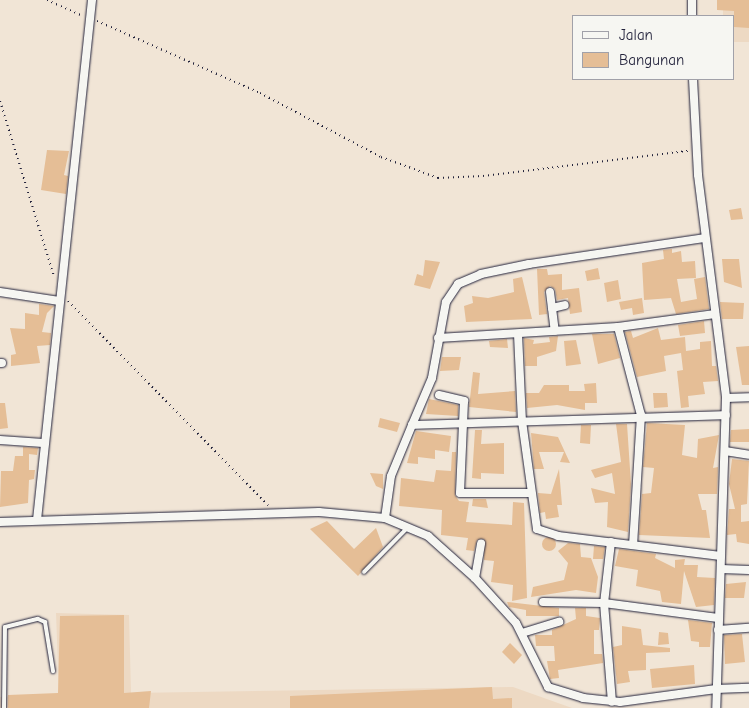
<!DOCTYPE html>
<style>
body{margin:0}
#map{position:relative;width:749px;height:708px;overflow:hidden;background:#f1e5d6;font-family:"Comic Neue",sans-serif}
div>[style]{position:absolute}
.built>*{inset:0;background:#edd9c3}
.building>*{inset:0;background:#e5be96}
.round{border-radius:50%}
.path>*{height:2px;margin-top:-1px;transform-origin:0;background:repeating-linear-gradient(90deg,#22223b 0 1px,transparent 0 5px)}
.roads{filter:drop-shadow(0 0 1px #22223b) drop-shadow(0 0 1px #22223b)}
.lane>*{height:4px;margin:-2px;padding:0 2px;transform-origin:2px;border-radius:2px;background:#f6f6f2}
.street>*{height:8px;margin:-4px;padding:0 4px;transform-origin:4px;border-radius:4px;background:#f6f6f2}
span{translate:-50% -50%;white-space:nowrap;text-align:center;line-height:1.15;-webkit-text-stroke:4px #f6f6f2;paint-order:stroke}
.legend{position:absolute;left:572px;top:15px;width:162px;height:65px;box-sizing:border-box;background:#f6f6f2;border:1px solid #a1a1a9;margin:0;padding:6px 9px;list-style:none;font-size:15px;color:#22223b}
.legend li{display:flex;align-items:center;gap:10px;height:25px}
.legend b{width:25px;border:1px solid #a1a1a9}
</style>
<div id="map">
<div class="built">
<div style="clip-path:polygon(723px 0,749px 0,749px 42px,733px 42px,733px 16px,723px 16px)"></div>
<div style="clip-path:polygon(56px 613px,129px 615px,131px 693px,513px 687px,572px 708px,0 708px,0 697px,59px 694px)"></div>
</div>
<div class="building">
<div style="clip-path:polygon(717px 0,749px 0,749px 28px,734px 27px,734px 11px,717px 10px)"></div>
<div style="clip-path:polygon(47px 150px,69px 151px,64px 175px,68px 176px,66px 194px,41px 190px)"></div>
<div style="clip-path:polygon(741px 208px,743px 219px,731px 220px,729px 210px)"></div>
<div style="clip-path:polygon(672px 249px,672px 253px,681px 251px,682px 262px,695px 261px,696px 278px,677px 279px,681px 302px,697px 299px,694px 279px,705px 277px,709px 309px,676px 314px,671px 298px,644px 300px,642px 263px,664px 259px,663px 250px)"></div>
<div style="clip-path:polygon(722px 259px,739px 259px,742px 288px,724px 282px)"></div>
<div style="clip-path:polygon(425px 260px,440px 262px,430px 289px,414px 285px,417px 274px,423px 276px)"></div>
<div style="clip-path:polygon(598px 268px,600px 279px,587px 281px,585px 271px)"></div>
<div style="clip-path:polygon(537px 269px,547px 269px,548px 275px,562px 274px,562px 290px,579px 288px,582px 312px,570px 314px,568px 298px,557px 300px,555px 289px,550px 286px,544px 292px,547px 314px,539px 315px)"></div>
<div style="clip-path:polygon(522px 277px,532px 319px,466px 322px,464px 306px,473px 303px,472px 296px,488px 298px,514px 292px,513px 279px)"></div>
<div style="clip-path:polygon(618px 280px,621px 299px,607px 302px,604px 283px)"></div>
<div style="clip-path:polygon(642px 298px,644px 313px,633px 315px,632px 308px,621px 310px,619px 302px)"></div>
<div style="clip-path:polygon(720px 302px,744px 303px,743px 319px,722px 319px)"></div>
<div style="clip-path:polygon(39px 304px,54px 306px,47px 313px,42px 332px,51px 333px,50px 345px,37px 346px,40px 363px,11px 366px,11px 355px,16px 354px,10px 328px,25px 329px,25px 313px,39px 315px)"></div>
<div style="clip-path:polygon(704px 321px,705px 333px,680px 336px,678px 325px)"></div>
<div style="clip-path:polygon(658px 328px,661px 340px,685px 337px,686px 351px,700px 349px,700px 342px,711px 341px,712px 366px,716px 366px,718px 381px,703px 382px,705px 394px,688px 396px,689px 407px,681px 408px,677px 371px,683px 370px,681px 353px,664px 356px,666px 371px,637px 377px,625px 332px,631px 331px,633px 338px)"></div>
<div style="clip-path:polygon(592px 334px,614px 334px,620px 358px,598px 364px)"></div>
<div style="clip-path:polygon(558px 336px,556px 351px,537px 357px,537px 366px,525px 366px,524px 338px,534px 340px,533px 344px,550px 342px,549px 337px)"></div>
<div style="clip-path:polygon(507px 339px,508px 348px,490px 347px,489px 341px)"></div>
<div style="clip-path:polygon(576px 340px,581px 364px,566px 366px,564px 341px)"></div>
<div style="clip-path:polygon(749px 346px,749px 385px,742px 385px,736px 347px)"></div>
<div style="clip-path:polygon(442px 357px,461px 357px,459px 370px,440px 371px)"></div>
<div style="clip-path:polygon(473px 372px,480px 373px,478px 394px,515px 391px,516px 412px,469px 407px)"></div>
<div style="clip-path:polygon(596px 383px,597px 403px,585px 403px,585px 410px,557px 405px,527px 408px,526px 393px,539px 393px,544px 385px,569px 385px,569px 391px,585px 391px,584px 384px)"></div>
<div style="clip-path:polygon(653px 393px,667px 393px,668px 407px,654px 408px)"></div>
<div style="clip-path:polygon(429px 399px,458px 405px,458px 416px,426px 414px)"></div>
<div style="clip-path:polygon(0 403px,5px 403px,8px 428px,0 429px)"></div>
<div style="clip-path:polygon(380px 418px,400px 423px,397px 432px,378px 427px)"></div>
<div style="clip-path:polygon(647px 423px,685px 425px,682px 455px,697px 458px,698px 439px,719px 435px,713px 468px,718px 467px,717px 494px,698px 494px,702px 510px,706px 510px,710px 538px,639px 535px,642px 494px,651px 493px,654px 468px,643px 467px)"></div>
<div style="clip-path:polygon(616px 424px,627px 424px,631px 484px,628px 532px,607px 527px,608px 502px,595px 503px,591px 488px,615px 494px,612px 473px,595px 478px,591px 470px,621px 462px)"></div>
<div style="clip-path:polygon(581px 425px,591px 425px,590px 444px,580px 443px)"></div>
<div style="clip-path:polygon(749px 429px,749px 442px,730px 442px,731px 430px)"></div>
<div style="clip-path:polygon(475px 430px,482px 430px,481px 444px,504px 443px,504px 474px,481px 473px,481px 479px,472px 478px)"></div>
<div style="clip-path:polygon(416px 431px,451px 436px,449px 452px,435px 450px,435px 459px,418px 457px,418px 464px,407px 463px)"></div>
<div style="clip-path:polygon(531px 433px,558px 437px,570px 463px,560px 462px,564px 452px,539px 452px,544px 469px,534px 469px)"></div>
<div style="clip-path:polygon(23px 447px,38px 448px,37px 455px,29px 454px,29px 470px,35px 470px,34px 479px,29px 480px,28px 503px,0 507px,1px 471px,13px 471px,15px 456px,23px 456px)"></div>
<div style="clip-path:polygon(452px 452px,456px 452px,455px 495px,459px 501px,469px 502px,466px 522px,512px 525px,513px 502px,524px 503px,527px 598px,512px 601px,513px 585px,491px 582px,494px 561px,484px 560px,484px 539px,477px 540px,474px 551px,466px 550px,468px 538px,441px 535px,442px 510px,399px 506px,401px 478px,434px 482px,436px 470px,451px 471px)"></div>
<div style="clip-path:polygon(732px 459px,749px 461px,747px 504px,741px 505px,741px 522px,749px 521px,749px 544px,737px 542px,736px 534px,727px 535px,729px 509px,735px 509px,729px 484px)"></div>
<div style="clip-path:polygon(559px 469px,562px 505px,557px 505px,559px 517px,546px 519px,545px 512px,540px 513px,538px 493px,551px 494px)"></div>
<div style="clip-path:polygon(370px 473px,383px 474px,383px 489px,376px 486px)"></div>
<div style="clip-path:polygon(473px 499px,486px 499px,488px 508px,472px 506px)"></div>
<div style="clip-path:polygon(327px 521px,354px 549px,376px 528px,383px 547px,358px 576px,310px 529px)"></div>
<div class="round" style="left:542px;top:537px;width:14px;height:14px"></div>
<div style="clip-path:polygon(568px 543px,580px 544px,581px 557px,591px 558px,598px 577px,596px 593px,576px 590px,531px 597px,533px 587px,564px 580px,568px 563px,558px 551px)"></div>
<div style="clip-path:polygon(594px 546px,605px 547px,603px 559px,593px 559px)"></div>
<div style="clip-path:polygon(619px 549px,656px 554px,655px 558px,675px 568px,675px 560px,685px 559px,684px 565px,698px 565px,697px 577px,715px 578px,714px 605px,696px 607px,684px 571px,681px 604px,662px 602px,660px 591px,636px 586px,638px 570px,615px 566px)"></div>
<div style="clip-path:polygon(746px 582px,744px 598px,725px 598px,726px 584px)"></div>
<div style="clip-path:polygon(507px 602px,559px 608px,559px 616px,526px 616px,526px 610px,509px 607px)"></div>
<div style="clip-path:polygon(575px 608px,586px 608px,586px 616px,600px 618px,599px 630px,594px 630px,594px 654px,602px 654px,603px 663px,558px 670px,559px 678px,550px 679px,547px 661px,555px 661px,554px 646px,536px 646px,535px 635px,552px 635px,552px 630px,576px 619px)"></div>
<div style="clip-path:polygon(124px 615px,124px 693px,151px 691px,149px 708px,8px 708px,8px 695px,58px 693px,60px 616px)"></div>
<div style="clip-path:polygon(688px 620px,712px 623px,710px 647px,699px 647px,699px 642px,691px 641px)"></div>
<div style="clip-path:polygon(622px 626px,641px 629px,643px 645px,670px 648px,670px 652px,646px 653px,646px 670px,628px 671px,630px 682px,617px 684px,613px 647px,622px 645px)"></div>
<div style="clip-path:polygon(659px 632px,668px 633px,669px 644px,658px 645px)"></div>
<div style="clip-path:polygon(742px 634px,745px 662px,725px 664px,724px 635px)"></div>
<div style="clip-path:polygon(510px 643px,522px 655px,514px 664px,502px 652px)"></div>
<div style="clip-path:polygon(694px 665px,695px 684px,652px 688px,650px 669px)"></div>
<div style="clip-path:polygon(492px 687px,493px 699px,512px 698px,512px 708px,290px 708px,290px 696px)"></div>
</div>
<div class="path">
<div style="left:47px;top:0;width:39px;rotate:24deg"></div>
<div style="left:97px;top:21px;width:178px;rotate:23.8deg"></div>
<div style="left:260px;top:93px;width:137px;rotate:27.9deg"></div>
<div style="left:381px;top:157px;width:61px;rotate:20.2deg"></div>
<div style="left:438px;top:178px;width:45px;rotate:-2.5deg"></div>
<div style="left:483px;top:176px;width:207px;rotate:-7deg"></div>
<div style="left:0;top:101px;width:183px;rotate:72.9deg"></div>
<div style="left:68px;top:301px;width:286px;rotate:45.6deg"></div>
</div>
<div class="roads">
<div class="lane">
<div style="left:364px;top:572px;width:63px;rotate:-45.6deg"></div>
<div style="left:4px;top:708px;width:81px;rotate:-89.3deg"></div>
<div style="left:5px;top:627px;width:34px;rotate:-14deg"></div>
<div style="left:38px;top:619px;width:8px;rotate:23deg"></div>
<div style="left:45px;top:622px;width:50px;rotate:80.7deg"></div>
</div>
<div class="street">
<div style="left:692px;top:0;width:16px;rotate:90deg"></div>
<div style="left:693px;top:79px;width:96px;rotate:87deg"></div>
<div style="left:698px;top:175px;width:225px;rotate:82.8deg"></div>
<div style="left:726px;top:398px;width:310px;rotate:91.8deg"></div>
<div style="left:0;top:292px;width:60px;rotate:8.7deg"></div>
<div style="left:550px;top:292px;width:39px;rotate:83deg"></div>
<div style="left:552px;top:308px;width:13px;rotate:-13deg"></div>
<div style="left:618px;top:327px;width:91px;rotate:75.4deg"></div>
<div style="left:641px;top:415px;width:130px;rotate:93.5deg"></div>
<div style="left:518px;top:334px;width:87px;rotate:87.4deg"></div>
<div style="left:522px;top:421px;width:109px;rotate:82.1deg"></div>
<div style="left:537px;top:529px;width:22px;rotate:18deg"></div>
<div style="left:558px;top:536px;width:164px;rotate:7deg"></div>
<div style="left:438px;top:338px;width:180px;rotate:-3.5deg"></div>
<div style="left:618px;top:327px;width:98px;rotate:-7.6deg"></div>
<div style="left:0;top:363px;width:2px"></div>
<div style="left:439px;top:395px;width:26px;rotate:13deg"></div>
<div style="left:464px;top:401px;width:92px;rotate:92.5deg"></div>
<div style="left:460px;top:493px;width:70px"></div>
<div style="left:726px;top:398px;width:23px;rotate:-2deg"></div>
<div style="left:412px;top:425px;width:51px;rotate:-66.9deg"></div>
<div style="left:432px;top:378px;width:77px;rotate:-79.6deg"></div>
<div style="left:446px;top:302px;width:22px;rotate:-56deg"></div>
<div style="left:458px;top:284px;width:25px;rotate:-23deg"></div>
<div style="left:481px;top:274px;width:49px;rotate:-11.8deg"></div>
<div style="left:529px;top:264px;width:178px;rotate:-8.4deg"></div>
<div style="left:0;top:440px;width:43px;rotate:4deg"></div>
<div style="left:725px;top:451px;width:24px;rotate:9deg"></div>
<div style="left:385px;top:518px;width:42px;rotate:-81.9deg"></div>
<div style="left:391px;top:476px;width:55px;rotate:-67.6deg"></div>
<div style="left:412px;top:425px;width:314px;rotate:-1.8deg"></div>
<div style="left:37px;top:520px;width:523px;rotate:-83.96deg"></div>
<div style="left:0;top:522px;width:319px;rotate:-1.8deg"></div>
<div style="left:319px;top:512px;width:66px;rotate:5.2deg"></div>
<div style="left:385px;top:518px;width:47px;rotate:22.7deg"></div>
<div style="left:428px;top:536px;width:63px;rotate:41.8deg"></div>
<div style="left:475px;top:578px;width:61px;rotate:47.7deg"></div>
<div style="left:516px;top:623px;width:72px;rotate:63.4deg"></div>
<div style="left:548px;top:687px;width:37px;rotate:17deg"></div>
<div style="left:583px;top:698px;width:37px;rotate:6deg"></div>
<div style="left:620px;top:702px;width:97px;rotate:-7.7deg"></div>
<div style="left:716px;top:689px;width:33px;rotate:-2deg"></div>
<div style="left:611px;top:542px;width:61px;rotate:96.5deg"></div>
<div style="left:604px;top:603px;width:99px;rotate:85.4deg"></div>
<div style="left:721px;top:569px;width:28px;rotate:2deg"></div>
<div style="left:475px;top:578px;width:35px;rotate:-80deg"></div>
<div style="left:543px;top:602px;width:61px;rotate:0.9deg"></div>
<div style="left:604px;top:603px;width:115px;rotate:7.5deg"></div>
<div style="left:718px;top:630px;width:31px;rotate:-4deg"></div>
<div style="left:522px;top:633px;width:39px;rotate:-17deg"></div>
</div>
</div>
<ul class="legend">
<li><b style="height:6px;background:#f6f6f2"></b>Jalan</li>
<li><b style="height:14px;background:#e5be96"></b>Bangunan</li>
</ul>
</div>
